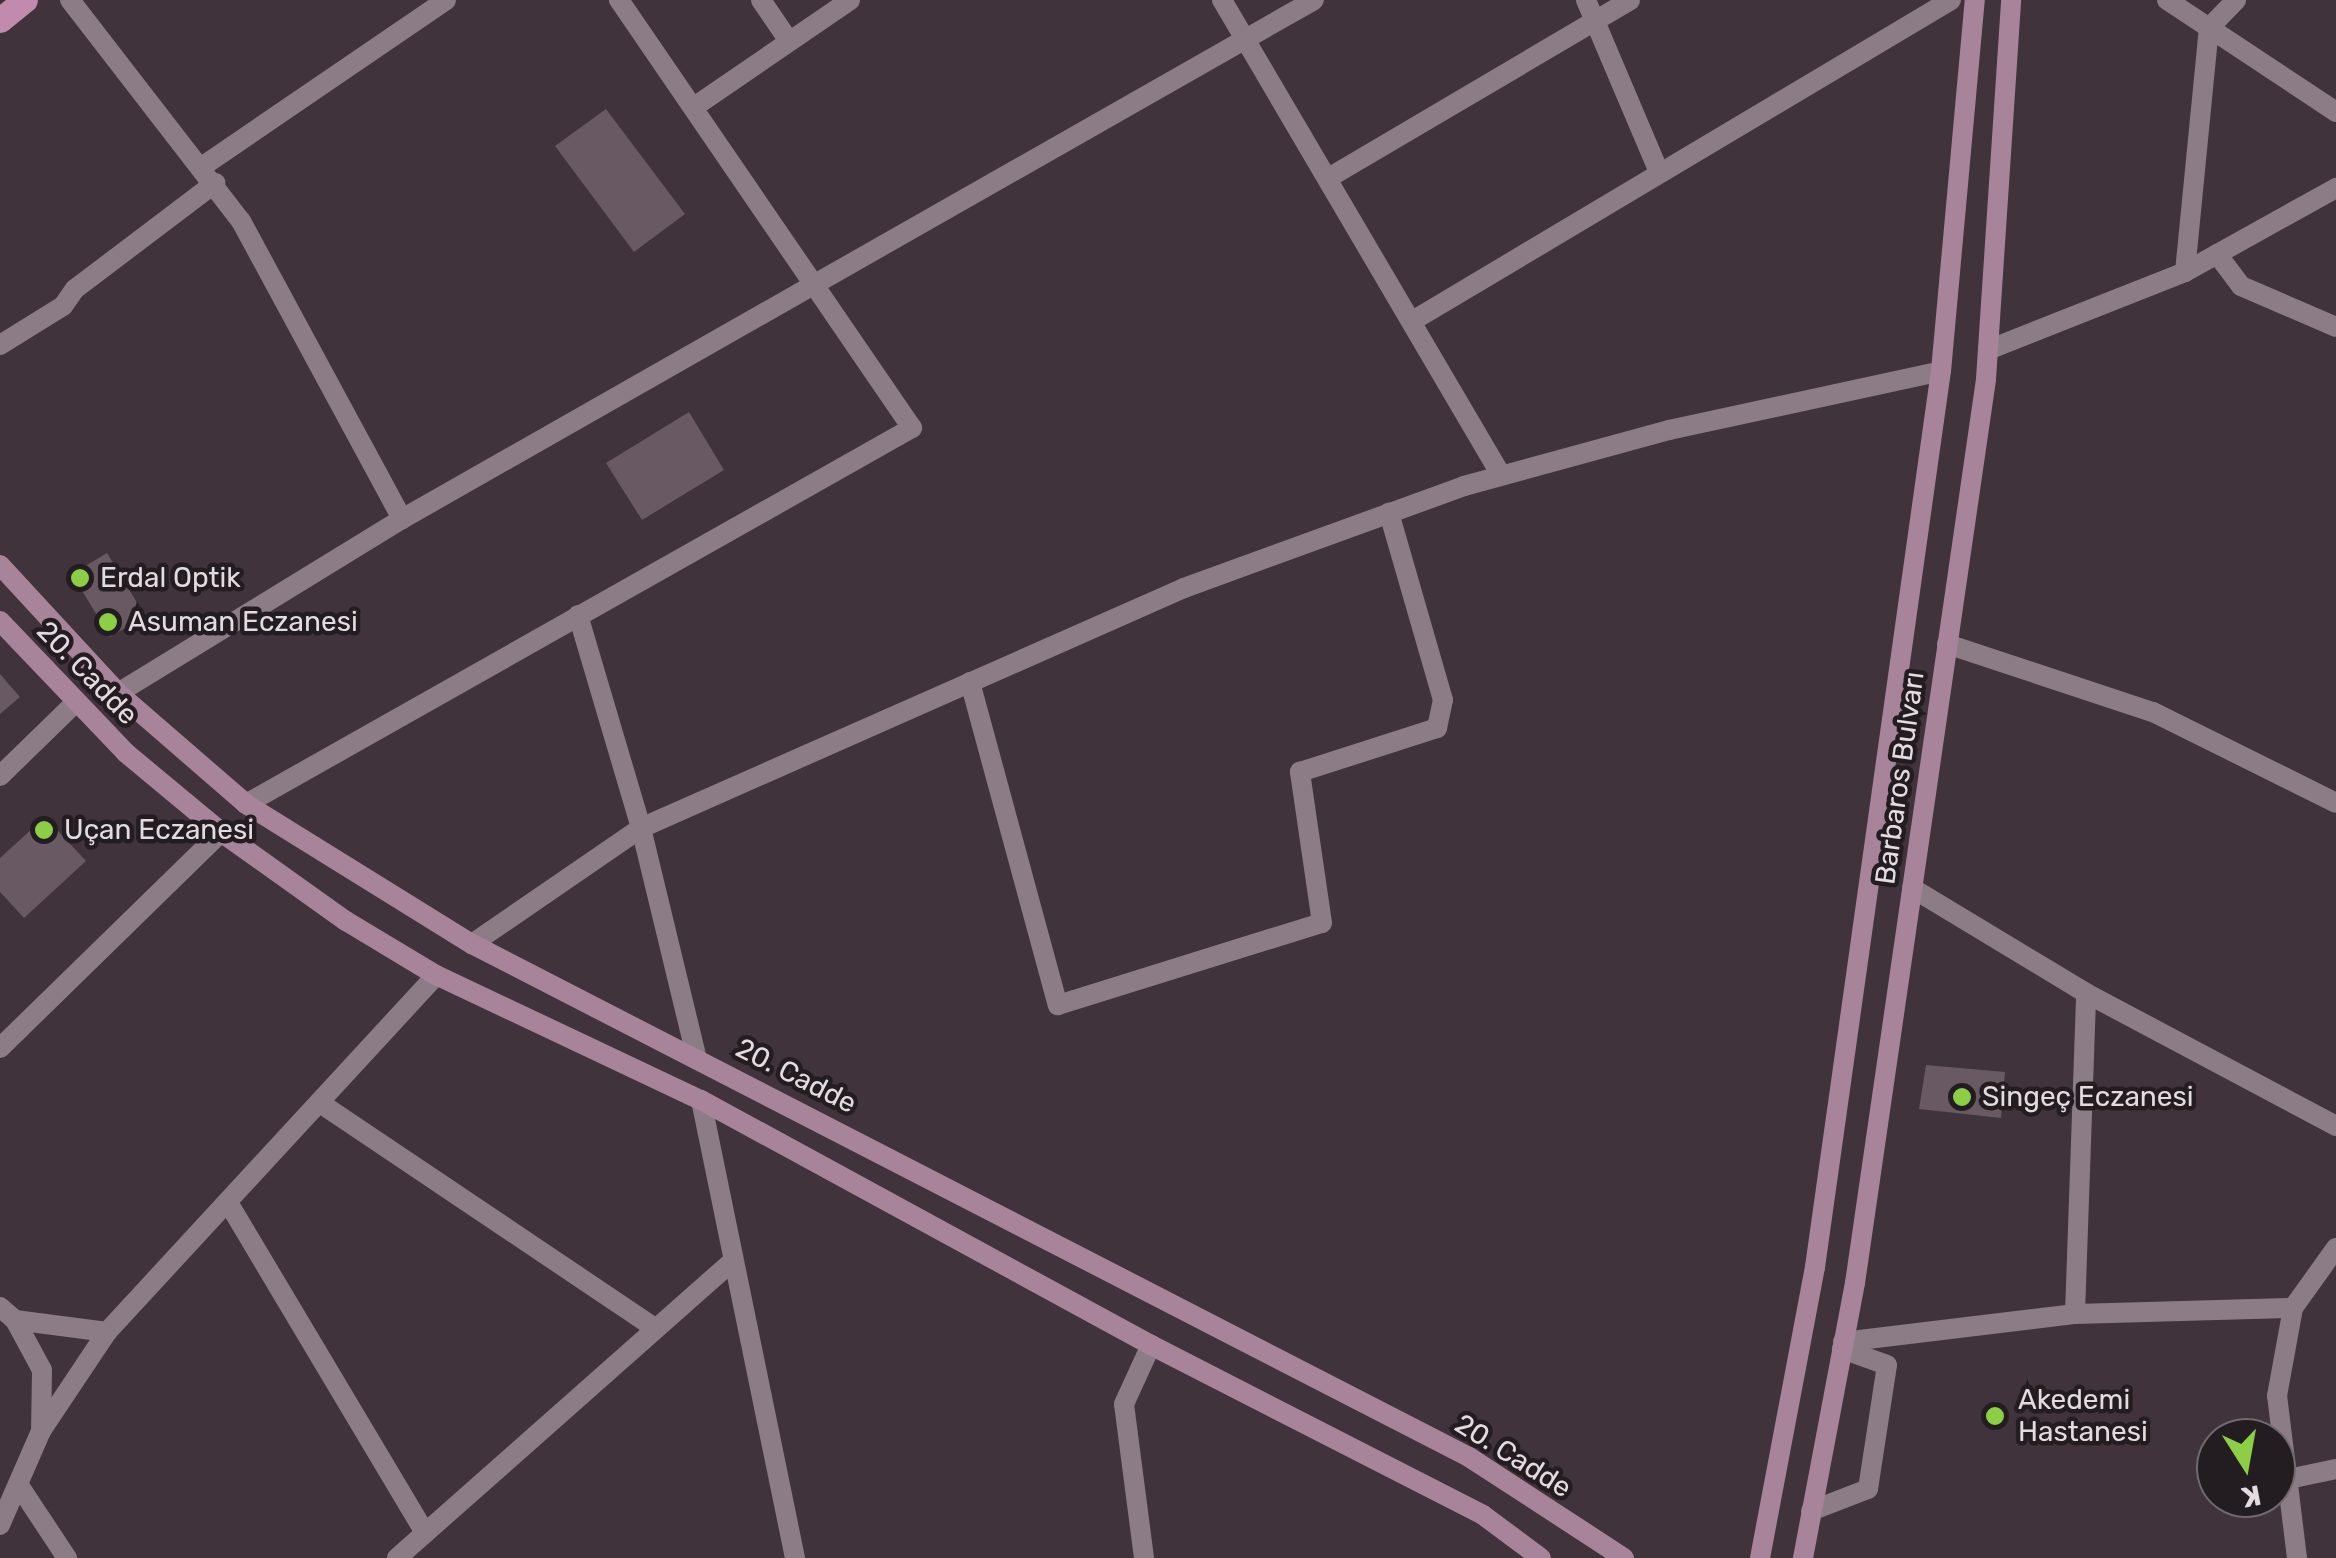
<!DOCTYPE html>
<meta charset="utf-8">
<style>
body{margin:0}
#map{position:relative;width:2336px;height:1558px;overflow:hidden;background:#41333b;font-family:Rubik,sans-serif}
div>[style]{position:absolute}
.building>*{inset:0;background:#685962}
.street>*{height:20px;margin:-10px;padding:0 10px;transform-origin:10px;border-radius:10px;background:#8c7c86}
.secondary>*{height:20px;margin:-10px;padding:0 10px;transform-origin:10px;border-radius:10px;background:#a7849a}
.primary>*{height:25px;margin:-12.5px;padding:0 12.5px;transform-origin:12.5px;border-radius:12.5px;background:#c28bae}
.dots>*{width:28px;height:28px;translate:-50% -50%;box-sizing:border-box;border:5px solid #231d21;border-radius:50%}
span{translate:-50% -50%;white-space:nowrap;text-align:center;line-height:1.15;-webkit-text-stroke:9px #231d21;paint-order:stroke}
.poi-label{font-size:28px;color:#e4dbe0}
.left{translate:0 -50%;text-align:left}
.street-label{font-size:28px;color:#e4dbe0}
.north{position:absolute;left:2196px;top:1418px;width:100px;height:100px;box-sizing:border-box;background:#231d21;border:2px solid #70696d;border-radius:50%;rotate:169deg;font-size:28px;font-weight:700;line-height:40px;text-align:center;color:#e4dbe0}
.north::after{content:'';display:block;margin:auto;width:35px;height:45px;background:#8cce45;clip-path:polygon(50% 0,100% 100%,50% 72%,0 100%)}
</style>
<div id="map">
<div class="building">
<div style="clip-path:polygon(606px 109px,685px 214px,634px 252px,555px 146px)"></div>
<div style="clip-path:polygon(689px 412px,724px 470px,642px 520px,606px 463px)"></div>
<div style="clip-path:polygon(107px 553px,145px 616px,110px 637px,72px 574px)"></div>
<div style="clip-path:polygon(0 674px,20px 697px,0 714px)"></div>
<div style="clip-path:polygon(45px 817px,86px 861px,24px 918px,0 892px,0 858px)"></div>
<div style="clip-path:polygon(1926px 1065px,2005px 1072px,2001px 1118px,1919px 1109px)"></div>
</div>
<div class="street">
<div style="left:70px;top:0;width:279px;rotate:52.3deg"></div>
<div style="left:241px;top:221px;width:339px;rotate:61.6deg"></div>
<div style="left:761px;top:0;width:50px;rotate:55.7deg"></div>
<div style="left:1222px;top:0;width:551px;rotate:59.57deg"></div>
<div style="left:1586px;top:0;width:185px;rotate:67deg"></div>
<div style="left:2167px;top:0;width:203px;rotate:33.5deg"></div>
<div style="left:694px;top:107px;width:189px;rotate:-34.4deg"></div>
<div style="left:203px;top:166px;width:294px;rotate:-34.3deg"></div>
<div style="left:1330px;top:177px;width:348px;rotate:-30.5deg"></div>
<div style="left:2217px;top:254px;width:40px;rotate:53deg"></div>
<div style="left:2241px;top:286px;width:103px;rotate:23.3deg"></div>
<div style="left:2185px;top:272px;width:245px;rotate:-84.4deg"></div>
<div style="left:2209px;top:28px;width:39px;rotate:-46deg"></div>
<div style="left:1414px;top:320px;width:625px;rotate:-30.79deg"></div>
<div style="left:0;top:345px;width:74px;rotate:-31.8deg"></div>
<div style="left:63px;top:306px;width:21px;rotate:-55deg"></div>
<div style="left:75px;top:289px;width:176px;rotate:-37.1deg"></div>
<div style="left:1988px;top:350px;width:212px;rotate:-21.6deg"></div>
<div style="left:2185px;top:272px;width:173px;rotate:-29.1deg"></div>
<div style="left:578px;top:615px;width:222px;rotate:73.5deg"></div>
<div style="left:641px;top:828px;width:234px;rotate:76.4deg"></div>
<div style="left:1947px;top:644px;width:217px;rotate:18.3deg"></div>
<div style="left:2153px;top:712px;width:204px;rotate:26.4deg"></div>
<div style="left:970px;top:682px;width:335px;rotate:74.8deg"></div>
<div style="left:1058px;top:1005px;width:276px;rotate:-17.3deg"></div>
<div style="left:1322px;top:923px;width:153px;rotate:-98.3deg"></div>
<div style="left:1300px;top:772px;width:144px;rotate:-17.8deg"></div>
<div style="left:1437px;top:728px;width:29px;rotate:-78deg"></div>
<div style="left:1443px;top:700px;width:195px;rotate:-106.1deg"></div>
<div style="left:118px;top:693px;width:333px;rotate:-31.5deg"></div>
<div style="left:402px;top:519px;width:1049px;rotate:-29.64deg"></div>
<div style="left:0;top:776px;width:103px;rotate:-44.2deg"></div>
<div style="left:246px;top:804px;width:765px;rotate:-29.45deg"></div>
<div style="left:912px;top:428px;width:519px;rotate:-124.39deg"></div>
<div style="left:1912px;top:888px;width:203px;rotate:31.1deg"></div>
<div style="left:2086px;top:993px;width:283px;rotate:28deg"></div>
<div style="left:472px;top:944px;width:205px;rotate:-34.5deg"></div>
<div style="left:641px;top:828px;width:594px;rotate:-23.84deg"></div>
<div style="left:1184px;top:588px;width:298px;rotate:-20deg"></div>
<div style="left:1464px;top:486px;width:213px;rotate:-15.3deg"></div>
<div style="left:1669px;top:430px;width:278px;rotate:-12.2deg"></div>
<div style="left:0;top:1048px;width:309px;rotate:-44.3deg"></div>
<div style="left:701px;top:1100px;width:468px;rotate:78.4deg"></div>
<div style="left:323px;top:1105px;width:398px;rotate:33.9deg"></div>
<div style="left:229px;top:1204px;width:383px;rotate:59.2deg"></div>
<div style="left:0;top:1307px;width:20px;rotate:41deg"></div>
<div style="left:15px;top:1320px;width:93px;rotate:7.4deg"></div>
<div style="left:2075px;top:1314px;width:321px;rotate:-88deg"></div>
<div style="left:15px;top:1320px;width:57px;rotate:61.6deg"></div>
<div style="left:42px;top:1370px;width:61px;rotate:90.9deg"></div>
<div style="left:1843px;top:1342px;width:234px;rotate:-6.9deg"></div>
<div style="left:2075px;top:1314px;width:218px;rotate:-1.6deg"></div>
<div style="left:2284px;top:1480px;width:53px;rotate:-11.9deg"></div>
<div style="left:18px;top:1484px;width:89px;rotate:56.5deg"></div>
<div style="left:1811px;top:1511px;width:61px;rotate:-21.1deg"></div>
<div style="left:1868px;top:1489px;width:125px;rotate:-81.3deg"></div>
<div style="left:1887px;top:1365px;width:48px;rotate:-160.4deg"></div>
<div style="left:0;top:1525px;width:103px;rotate:-66.4deg"></div>
<div style="left:41px;top:1431px;width:119px;rotate:-56.3deg"></div>
<div style="left:107px;top:1332px;width:485px;rotate:-47.3deg"></div>
<div style="left:397px;top:1558px;width:445px;rotate:-41.5deg"></div>
<div style="left:1144px;top:1558px;width:155px;rotate:-97.4deg"></div>
<div style="left:1124px;top:1404px;width:65px;rotate:-65.4deg"></div>
<div style="left:2297px;top:1558px;width:163px;rotate:-97deg"></div>
<div style="left:2277px;top:1396px;width:89px;rotate:-79.7deg"></div>
<div style="left:2293px;top:1308px;width:74px;rotate:-54.4deg"></div>
</div>
<div class="secondary">
<div style="left:0;top:565px;width:174px;rotate:47.3deg"></div>
<div style="left:118px;top:693px;width:169px;rotate:40.9deg"></div>
<div style="left:246px;top:804px;width:266px;rotate:31.8deg"></div>
<div style="left:472px;top:944px;width:1121px;rotate:27.23deg"></div>
<div style="left:1469px;top:1457px;width:185px;rotate:33.1deg"></div>
<div style="left:0;top:621px;width:182px;rotate:46.3deg"></div>
<div style="left:126px;top:753px;width:124px;rotate:39.7deg"></div>
<div style="left:221px;top:832px;width:153px;rotate:35.5deg"></div>
<div style="left:346px;top:921px;width:105px;rotate:31deg"></div>
<div style="left:436px;top:975px;width:293px;rotate:25.3deg"></div>
<div style="left:701px;top:1100px;width:512px;rotate:28.57deg"></div>
<div style="left:1151px;top:1345px;width:373px;rotate:27.1deg"></div>
<div style="left:1483px;top:1515px;width:72px;rotate:36.6deg"></div>
<div style="left:1760px;top:1558px;width:296px;rotate:-79.3deg"></div>
<div style="left:1815px;top:1267px;width:905px;rotate:-82deg"></div>
<div style="left:1941px;top:371px;width:373px;rotate:-84.8deg"></div>
<div style="left:1803px;top:1558px;width:280px;rotate:-79.3deg"></div>
<div style="left:1855px;top:1283px;width:913px;rotate:-81.75deg"></div>
<div style="left:1986px;top:379px;width:380px;rotate:-86.2deg"></div>
</div>
<div class="primary">
<div style="left:0;top:20px;width:32px;rotate:-39deg"></div>
</div>
<div class="dots">
<div style="left:80px;top:578px;background:#8cce45"></div>
<div style="left:108px;top:622px;background:#8cce45"></div>
<div style="left:44px;top:830px;background:#8cce45"></div>
<div style="left:1962px;top:1097px;background:#8cce45"></div>
<div style="left:1995px;top:1416px;background:#8cce45"></div>
</div>
<div class="poi-label">
<span class="left" style="left:100px;top:578px">Erdal Optik</span>
<span class="left" style="left:128px;top:622px">Asuman Eczanesi</span>
<span class="left" style="left:64px;top:830px">Uçan Eczanesi</span>
<span class="left" style="left:1982px;top:1097px">Singeç Eczanesi</span>
<span class="left" style="left:2018px;top:1416px">Akedemi<br>Hastanesi</span>
</div>
<div class="street-label">
<span style="left:87px;top:673px;rotate:46deg">20. Cadde</span>
<span style="left:1900px;top:778px;rotate:-82deg">Barbaros Bulvarı</span>
<span style="left:796px;top:1076px;rotate:27deg">20. Cadde</span>
<span style="left:1513px;top:1456px;rotate:32deg">20. Cadde</span>
</div>
<div class="north">K</div>
</div>
